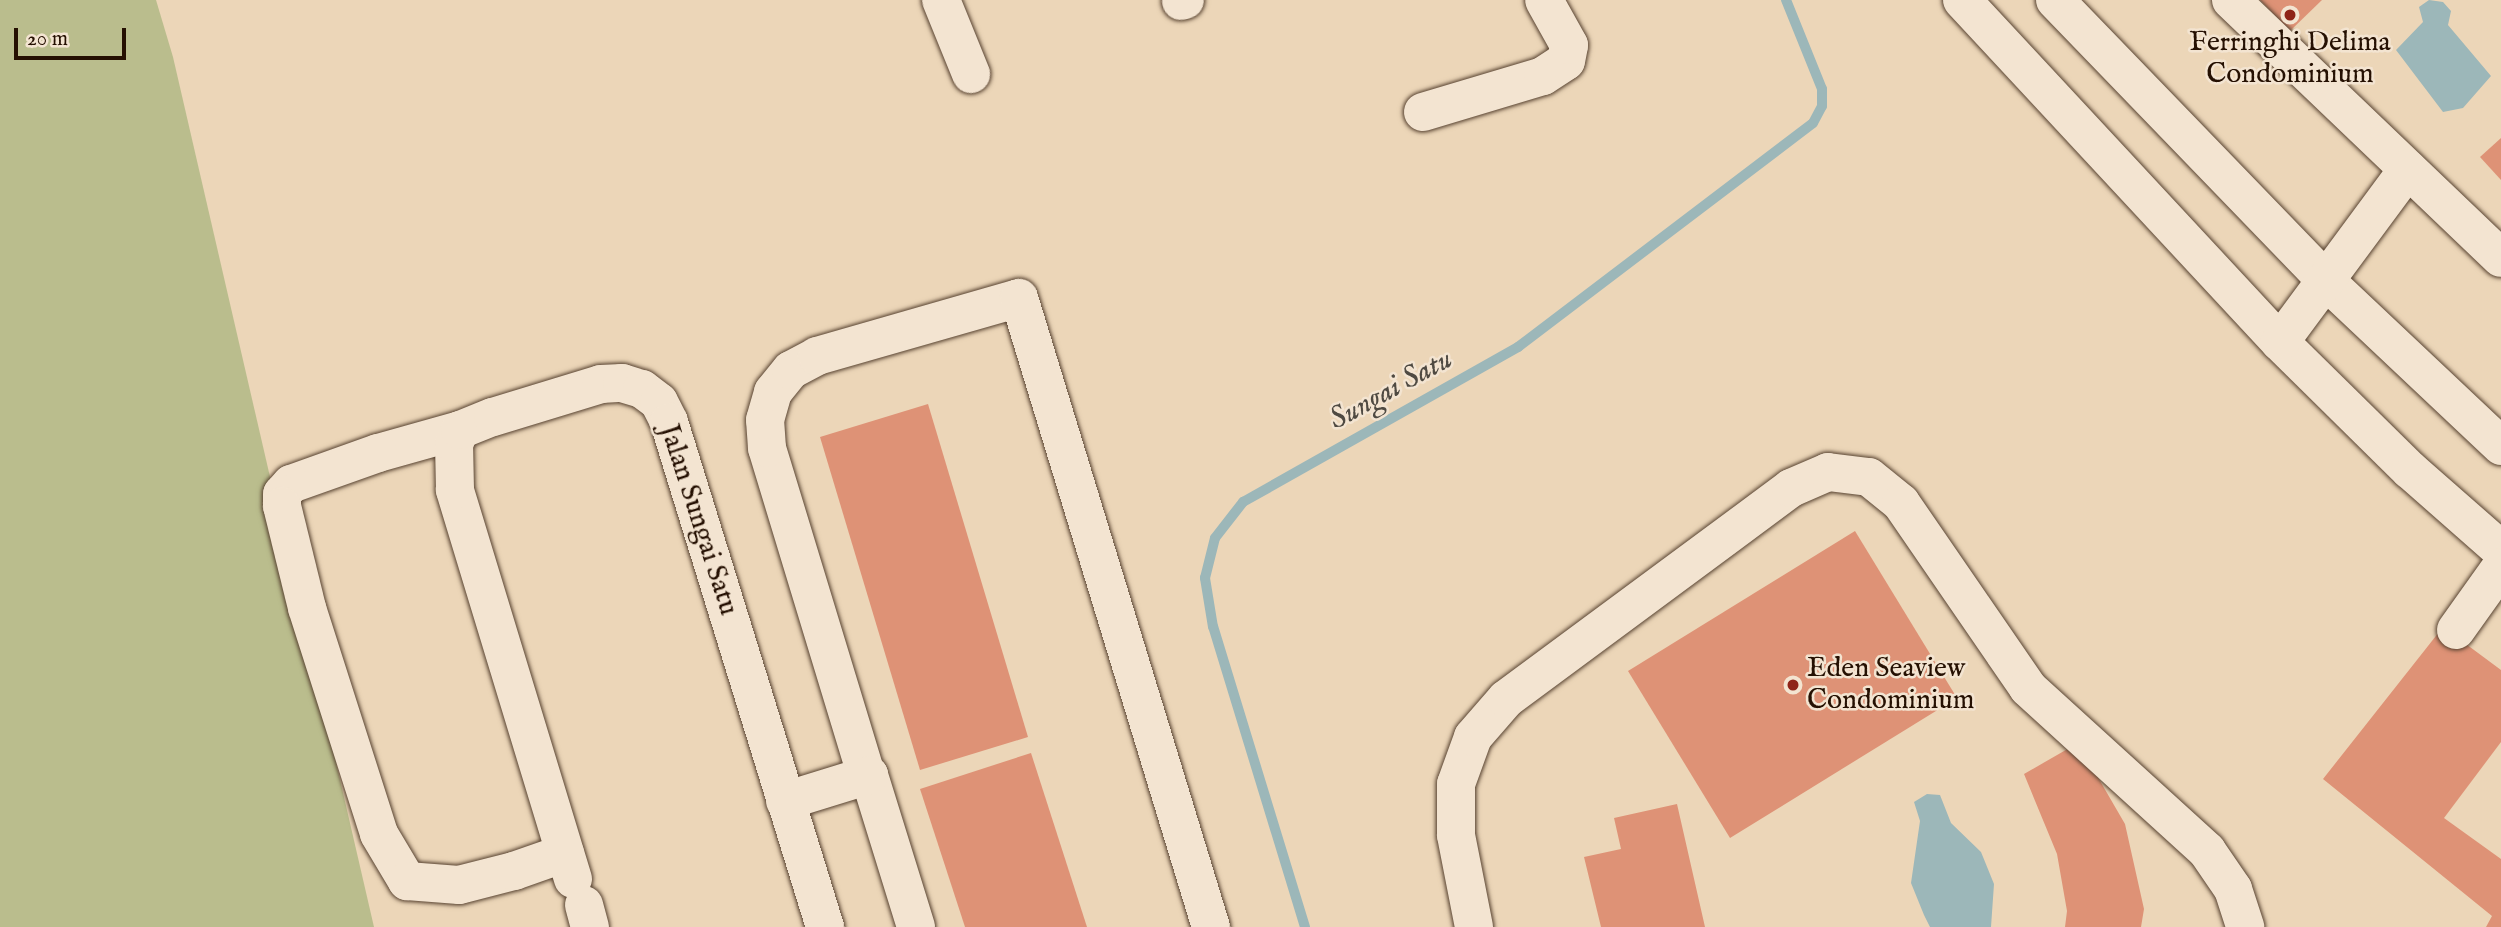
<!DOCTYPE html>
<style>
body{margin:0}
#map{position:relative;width:2501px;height:927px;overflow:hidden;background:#ecd6b8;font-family:"IM FELL English",serif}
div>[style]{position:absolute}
.green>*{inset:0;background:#babd8d}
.water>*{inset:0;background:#9cb7b9}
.stream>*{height:10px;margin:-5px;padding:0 5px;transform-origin:5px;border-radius:5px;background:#9cb7b9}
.building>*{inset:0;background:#de9276}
.roads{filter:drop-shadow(0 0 2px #574230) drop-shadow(0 0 2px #574230)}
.minor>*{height:38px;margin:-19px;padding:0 19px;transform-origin:19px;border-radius:19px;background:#f3e4d1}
.dots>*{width:19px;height:19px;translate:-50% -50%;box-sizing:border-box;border:4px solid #f3e4d1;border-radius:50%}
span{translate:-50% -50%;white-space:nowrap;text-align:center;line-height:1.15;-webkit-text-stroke:5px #f3e4d1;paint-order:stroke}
.poi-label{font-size:28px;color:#251002}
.left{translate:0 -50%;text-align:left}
.street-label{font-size:28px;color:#251002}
.water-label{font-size:30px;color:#4f4a42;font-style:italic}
.scale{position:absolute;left:14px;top:28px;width:112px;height:32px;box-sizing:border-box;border:4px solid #251002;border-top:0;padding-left:9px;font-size:21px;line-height:24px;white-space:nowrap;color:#251002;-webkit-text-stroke:5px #f3e4d1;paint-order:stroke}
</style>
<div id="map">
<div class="green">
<div style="clip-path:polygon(0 0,156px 0,173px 57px,374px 927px,0 927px)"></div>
</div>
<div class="water">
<div style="clip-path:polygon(2429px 0,2443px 2px,2451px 11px,2448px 25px,2491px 76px,2463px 108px,2443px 112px,2396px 50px,2423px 22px,2419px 7px)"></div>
<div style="clip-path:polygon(1927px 794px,1940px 795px,1951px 823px,1981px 852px,1994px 884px,1991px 927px,1930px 927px,1924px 915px,1911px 883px,1920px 821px,1914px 802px)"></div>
</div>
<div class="stream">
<div style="left:1305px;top:927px;width:314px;rotate:-107deg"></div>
<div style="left:1213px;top:627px;width:50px;rotate:-99.3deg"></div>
<div style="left:1205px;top:578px;width:41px;rotate:-76deg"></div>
<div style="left:1215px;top:538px;width:46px;rotate:-52.1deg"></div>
<div style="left:1243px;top:502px;width:316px;rotate:-29.4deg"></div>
<div style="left:1518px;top:347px;width:370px;rotate:-37.2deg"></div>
<div style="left:1813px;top:123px;width:19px;rotate:-62deg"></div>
<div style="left:1822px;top:106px;width:17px;rotate:-90deg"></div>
<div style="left:1822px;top:89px;width:96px;rotate:-112deg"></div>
</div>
<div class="building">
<div style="clip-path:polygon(2260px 0,2322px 0,2290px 31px)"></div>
<div style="clip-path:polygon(2501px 138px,2501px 180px,2480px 157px)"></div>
<div style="clip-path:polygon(928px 404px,1028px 737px,920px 770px,820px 437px)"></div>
<div style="clip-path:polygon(1855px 531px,1957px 698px,1730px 838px,1628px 671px)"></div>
<div style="clip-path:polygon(2443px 627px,2501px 670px,2501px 742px,2444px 818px,2501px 859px,2501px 927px,2486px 927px,2492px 916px,2323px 779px)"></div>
<div style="clip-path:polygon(2078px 743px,2125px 824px,2144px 909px,2141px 927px,2065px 927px,2067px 911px,2057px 854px,2024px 774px)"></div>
<div style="clip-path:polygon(1031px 753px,1087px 927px,965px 927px,920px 789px)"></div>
<div style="clip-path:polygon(1677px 804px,1705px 927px,1601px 927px,1584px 857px,1621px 849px,1614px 818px)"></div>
</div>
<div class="roads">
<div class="minor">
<div style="left:941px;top:0;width:80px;rotate:67.9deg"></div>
<div style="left:1962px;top:0;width:467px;rotate:47.1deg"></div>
<div style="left:2280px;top:342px;width:182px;rotate:44.6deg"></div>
<div style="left:2410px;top:470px;width:121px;rotate:41.3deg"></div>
<div style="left:2055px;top:0;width:389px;rotate:46deg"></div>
<div style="left:2325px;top:280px;width:242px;rotate:43.3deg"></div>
<div style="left:2231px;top:0;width:373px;rotate:43.7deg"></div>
<div style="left:1181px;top:1px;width:4px;rotate:-14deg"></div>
<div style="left:1423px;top:112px;width:125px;rotate:-16.7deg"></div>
<div style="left:1543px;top:76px;width:27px;rotate:-33deg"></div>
<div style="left:1566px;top:61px;width:16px;rotate:-79deg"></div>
<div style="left:1569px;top:45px;width:51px;rotate:-119.1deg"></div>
<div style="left:2280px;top:342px;width:215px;rotate:-53.5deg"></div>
<div style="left:460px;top:430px;width:85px;rotate:164.3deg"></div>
<div style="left:378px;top:453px;width:92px;rotate:160.4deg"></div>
<div style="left:291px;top:484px;width:13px;rotate:132deg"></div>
<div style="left:282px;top:494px;width:12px;rotate:90deg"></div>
<div style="left:282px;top:506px;width:105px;rotate:76.2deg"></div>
<div style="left:307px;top:608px;width:237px;rotate:72.3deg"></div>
<div style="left:379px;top:834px;width:55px;rotate:59.2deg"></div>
<div style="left:407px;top:881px;width:52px;rotate:4.4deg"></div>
<div style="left:459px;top:885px;width:57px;rotate:-14.3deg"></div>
<div style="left:514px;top:871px;width:54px;rotate:-19.4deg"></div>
<div style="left:2456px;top:630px;width:77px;rotate:-54.5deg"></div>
<div style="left:869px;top:775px;width:3px;rotate:-162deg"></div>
<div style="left:866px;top:774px;width:341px;rotate:-106.9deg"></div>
<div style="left:767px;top:448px;width:28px;rotate:-94deg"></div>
<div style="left:765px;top:420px;width:29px;rotate:-74deg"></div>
<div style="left:773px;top:392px;width:28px;rotate:-51deg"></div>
<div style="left:791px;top:370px;width:30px;rotate:-28deg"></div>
<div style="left:817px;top:356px;width:210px;rotate:-16deg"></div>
<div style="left:1019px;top:298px;width:658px;rotate:73.03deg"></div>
<div style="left:869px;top:775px;width:159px;rotate:72.8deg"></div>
<div style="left:785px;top:801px;width:88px;rotate:-17.2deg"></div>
<div style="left:573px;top:879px;width:407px;rotate:-106.9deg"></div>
<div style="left:455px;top:490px;width:46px;rotate:-91.2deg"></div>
<div style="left:454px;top:444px;width:15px;rotate:-67deg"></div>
<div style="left:460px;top:430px;width:35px;rotate:-22deg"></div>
<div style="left:493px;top:417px;width:113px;rotate:-17deg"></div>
<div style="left:601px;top:384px;width:21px;rotate:-3deg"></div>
<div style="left:622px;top:383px;width:21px;rotate:17deg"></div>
<div style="left:642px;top:389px;width:21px;rotate:37deg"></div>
<div style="left:659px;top:402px;width:22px;rotate:63deg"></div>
<div style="left:669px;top:422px;width:529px;rotate:72.83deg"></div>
<div style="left:584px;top:905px;width:23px;rotate:75deg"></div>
<div style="left:1474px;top:927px;width:94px;rotate:-101.1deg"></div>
<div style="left:1456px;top:835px;width:51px;rotate:-90deg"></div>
<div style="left:1456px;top:784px;width:50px;rotate:-70.1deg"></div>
<div style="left:1473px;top:737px;width:50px;rotate:-49deg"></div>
<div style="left:1506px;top:699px;width:355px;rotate:-36.5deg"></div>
<div style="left:1791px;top:488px;width:40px;rotate:-23.4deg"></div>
<div style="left:1828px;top:472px;width:41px;rotate:7deg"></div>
<div style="left:1869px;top:477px;width:41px;rotate:39.1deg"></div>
<div style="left:1901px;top:503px;width:224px;rotate:55.5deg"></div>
<div style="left:2028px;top:688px;width:242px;rotate:42.3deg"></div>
<div style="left:2207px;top:851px;width:46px;rotate:55.6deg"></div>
<div style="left:2233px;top:889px;width:40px;rotate:72deg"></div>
</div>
</div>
<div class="dots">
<div style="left:2290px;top:15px;background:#8f2418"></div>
<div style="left:1793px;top:685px;background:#8f2418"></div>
</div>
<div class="poi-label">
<span style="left:2290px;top:59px">Ferringhi Delima<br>Condominium</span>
<span class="left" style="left:1807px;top:685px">Eden Seaview<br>Condominium</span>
</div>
<div class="street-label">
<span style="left:698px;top:520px;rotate:72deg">Jalan Sungai Satu</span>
</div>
<div class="water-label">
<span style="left:1391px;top:390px;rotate:-29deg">Sungai Satu</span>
</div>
<div class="scale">20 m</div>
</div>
